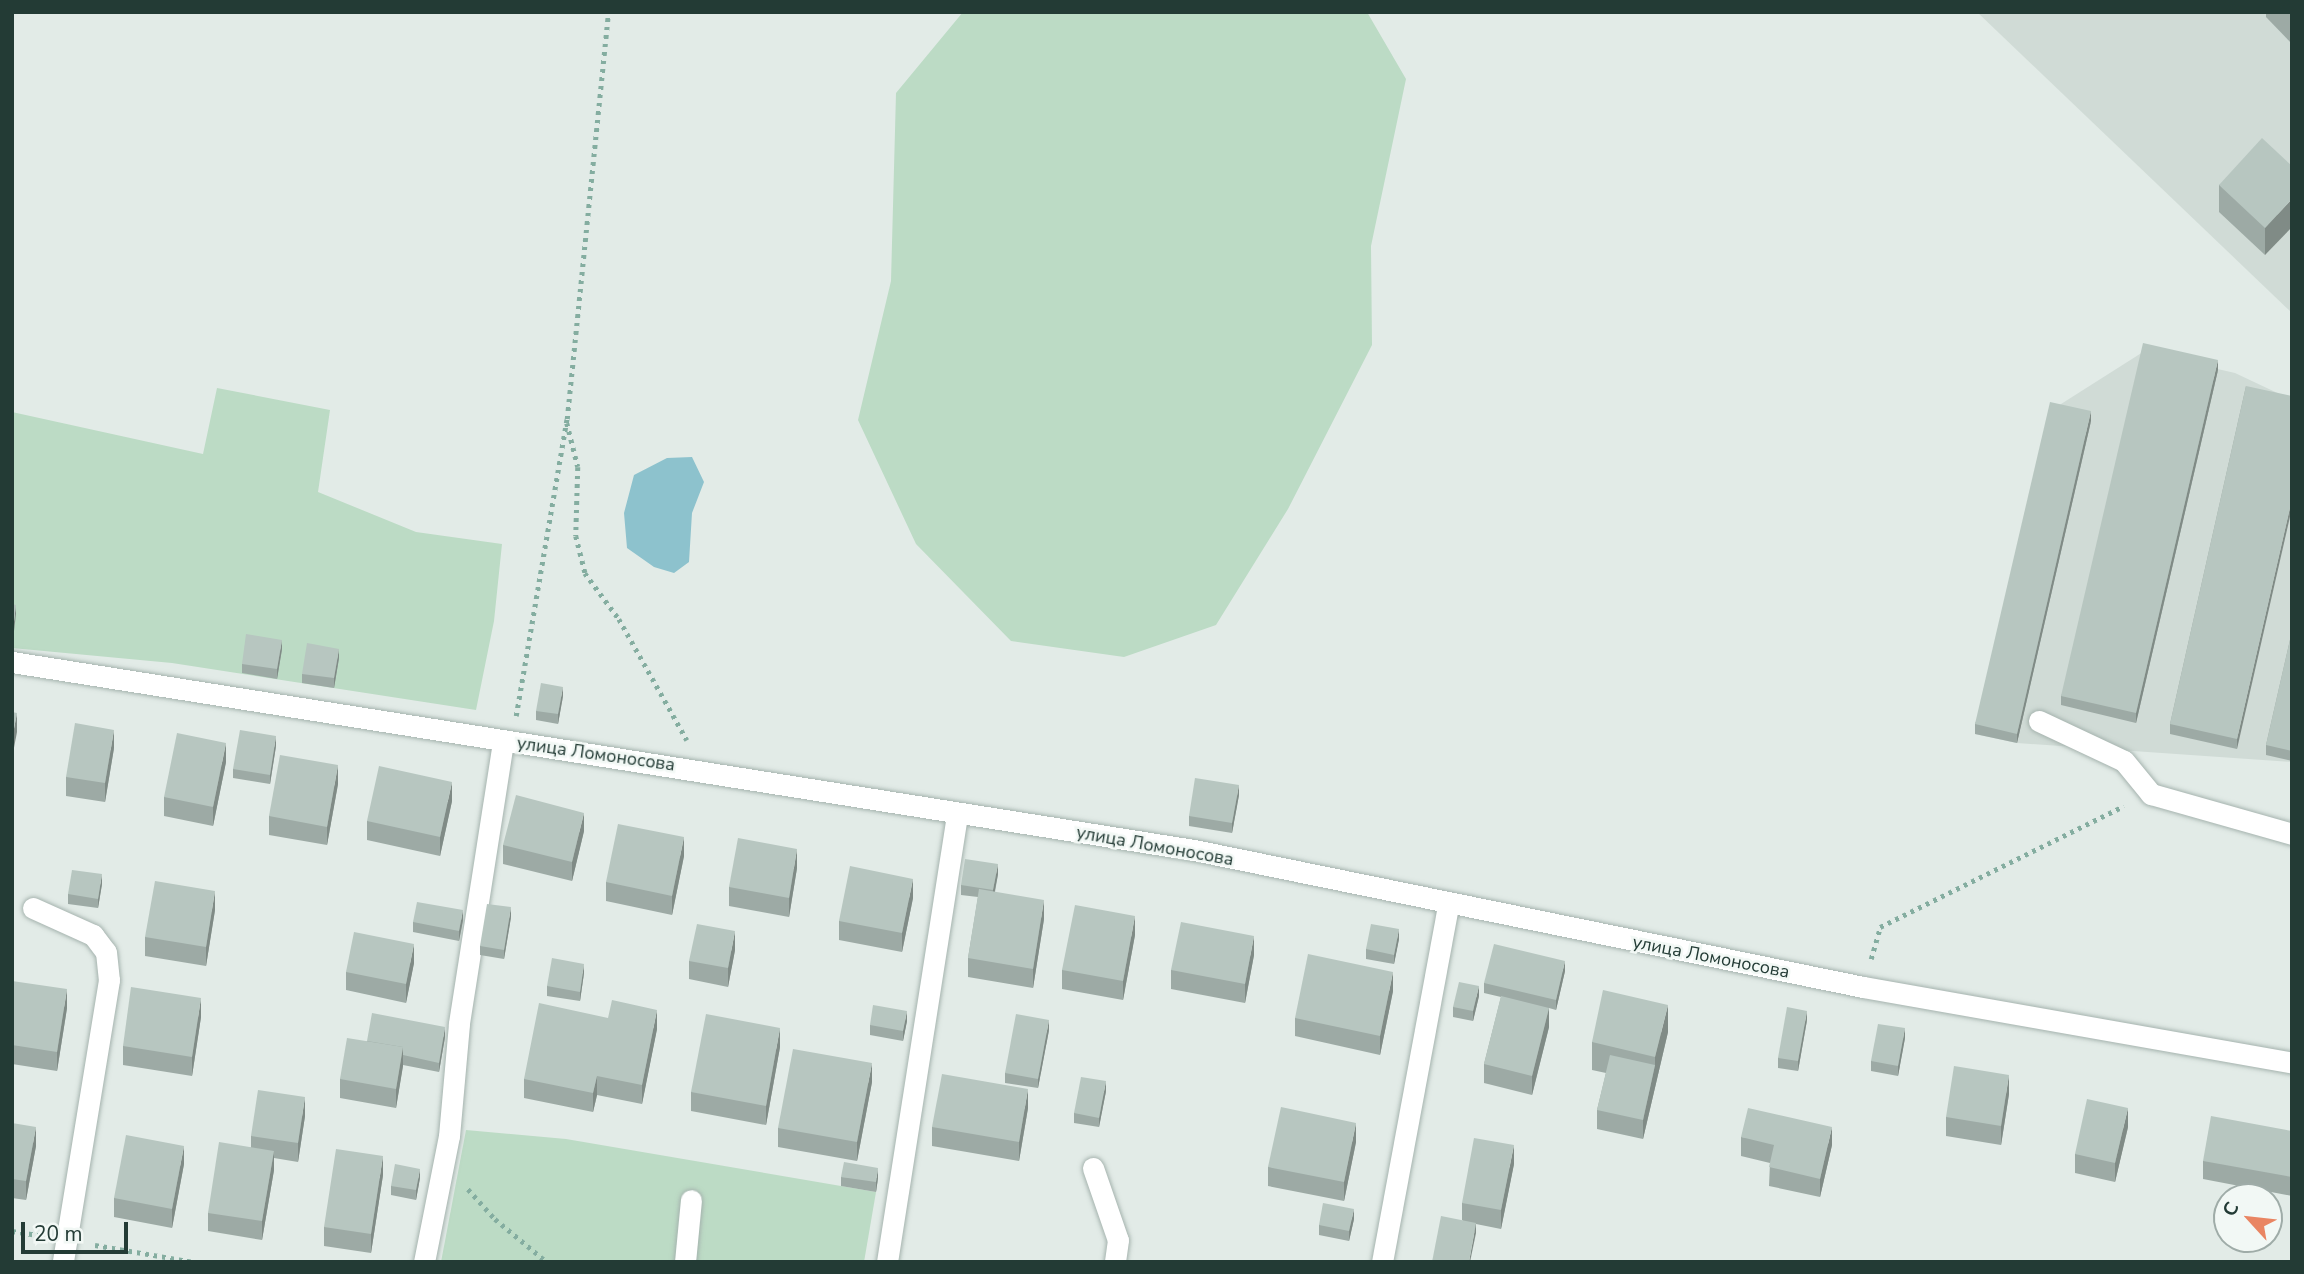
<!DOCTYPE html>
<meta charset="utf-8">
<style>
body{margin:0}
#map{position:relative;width:2304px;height:1274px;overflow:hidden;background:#e2ebe7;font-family:"Nunito Sans",sans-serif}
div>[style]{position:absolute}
.built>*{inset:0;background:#d0dbd6}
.green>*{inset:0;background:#bcdbc5}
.water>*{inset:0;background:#8dc2cd}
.path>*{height:4.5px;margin-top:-2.25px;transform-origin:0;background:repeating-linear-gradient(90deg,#84ada0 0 3.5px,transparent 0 8.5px)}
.roads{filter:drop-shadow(0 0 2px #a5b3ae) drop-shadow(0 0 2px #a5b3ae)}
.minor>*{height:21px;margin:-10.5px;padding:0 10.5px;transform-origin:10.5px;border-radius:10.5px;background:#fff}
.wall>*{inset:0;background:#9daaa5}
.shaded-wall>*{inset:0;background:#808b86}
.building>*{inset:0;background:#b7c6c0}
span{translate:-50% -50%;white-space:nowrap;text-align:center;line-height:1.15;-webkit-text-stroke:5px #f2f8f5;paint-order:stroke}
.street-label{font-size:18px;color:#233b35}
.frame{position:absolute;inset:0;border:14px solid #233b35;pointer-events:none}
.north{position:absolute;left:2213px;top:1183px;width:70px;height:70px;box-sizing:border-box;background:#f2f8f5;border:2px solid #9faca8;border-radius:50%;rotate:297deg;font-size:19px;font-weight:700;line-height:28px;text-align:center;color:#233b35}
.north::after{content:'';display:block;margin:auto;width:24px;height:32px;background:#e98562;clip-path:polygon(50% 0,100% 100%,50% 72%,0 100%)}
.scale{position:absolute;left:21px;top:1222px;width:107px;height:32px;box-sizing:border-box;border:4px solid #233b35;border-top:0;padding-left:9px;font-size:21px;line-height:24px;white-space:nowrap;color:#233b35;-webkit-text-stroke:5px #f2f8f5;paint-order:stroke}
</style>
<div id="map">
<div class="built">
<div style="clip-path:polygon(1977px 12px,2292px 12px,2292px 313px)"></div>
<div style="clip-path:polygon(2143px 352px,2235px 373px,2292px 400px,2292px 762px,2017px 743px,1975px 734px,2050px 411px)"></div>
</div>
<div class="green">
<div style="clip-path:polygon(963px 12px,1367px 12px,1406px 79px,1371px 246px,1372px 345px,1288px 509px,1216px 625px,1124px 657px,1011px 641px,916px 544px,858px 420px,891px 281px,896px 93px)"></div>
<div style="clip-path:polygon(217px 388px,330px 410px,318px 492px,416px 532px,502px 544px,494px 621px,476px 710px,172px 663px,12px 648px,12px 412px,203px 454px)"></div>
<div style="clip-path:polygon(466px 1130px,566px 1139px,876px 1192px,864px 1262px,441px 1262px)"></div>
</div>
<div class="water">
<div style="clip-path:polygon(692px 457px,704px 482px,692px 513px,689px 562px,674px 573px,654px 567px,627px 548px,624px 513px,634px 475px,667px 458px)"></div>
</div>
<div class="path">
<div style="left:567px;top:423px;width:45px;rotate:76deg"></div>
<div style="left:578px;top:467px;width:69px;rotate:91.7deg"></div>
<div style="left:576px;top:536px;width:38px;rotate:76deg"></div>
<div style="left:585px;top:573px;width:57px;rotate:53.5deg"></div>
<div style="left:619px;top:619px;width:139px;rotate:60.7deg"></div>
<div style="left:516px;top:716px;width:301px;rotate:-80.3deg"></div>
<div style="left:567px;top:419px;width:409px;rotate:-84.2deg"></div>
<div style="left:1871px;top:959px;width:33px;rotate:-74deg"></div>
<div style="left:1880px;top:927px;width:272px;rotate:-26.4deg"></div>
<div style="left:468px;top:1189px;width:40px;rotate:48deg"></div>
<div style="left:495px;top:1219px;width:67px;rotate:39.6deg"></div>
<div style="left:12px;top:1231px;width:26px;rotate:9deg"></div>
<div style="left:95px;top:1245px;width:100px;rotate:9.7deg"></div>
</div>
<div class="roads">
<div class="minor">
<div style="left:12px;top:662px;width:1197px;rotate:9.04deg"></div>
<div style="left:1194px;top:850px;width:683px;rotate:11.57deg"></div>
<div style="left:1863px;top:987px;width:436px;rotate:10deg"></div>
<div style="left:2039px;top:721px;width:94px;rotate:25.2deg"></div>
<div style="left:2124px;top:761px;width:43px;rotate:50.7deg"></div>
<div style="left:2151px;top:794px;width:147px;rotate:15.8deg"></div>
<div style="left:33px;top:908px;width:66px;rotate:24.2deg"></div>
<div style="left:93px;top:935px;width:21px;rotate:53deg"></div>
<div style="left:106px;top:952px;width:28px;rotate:84deg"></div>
<div style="left:109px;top:980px;width:286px;rotate:99.3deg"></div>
<div style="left:1093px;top:1168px;width:76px;rotate:70.9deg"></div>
<div style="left:1118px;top:1240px;width:22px;rotate:98deg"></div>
<div style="left:424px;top:1262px;width:128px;rotate:-78.8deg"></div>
<div style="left:449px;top:1136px;width:113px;rotate:-84.9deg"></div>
<div style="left:459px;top:1023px;width:285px;rotate:-81.1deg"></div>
<div style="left:685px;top:1262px;width:62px;rotate:-84.5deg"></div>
<div style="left:887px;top:1262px;width:454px;rotate:-81.1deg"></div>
<div style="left:1382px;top:1262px;width:363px;rotate:-79.5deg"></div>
</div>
</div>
<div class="wall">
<div style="clip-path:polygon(2266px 12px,2292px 12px,2292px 44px,2266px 17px)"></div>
<div style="clip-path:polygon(2292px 166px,2265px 255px,2219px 212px,2219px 185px)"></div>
<div style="clip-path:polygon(2218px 370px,2136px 723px,2061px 705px,2061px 696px)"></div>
<div style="clip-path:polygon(2246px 386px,2237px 749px,2170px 734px,2170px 724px)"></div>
<div style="clip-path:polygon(2091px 421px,2017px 743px,1975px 734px,1975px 724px)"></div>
<div style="clip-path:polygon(2292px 631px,2292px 761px,2266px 755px,2266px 745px)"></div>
<div style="clip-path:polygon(282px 649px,277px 679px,242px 673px,242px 664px)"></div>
<div style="clip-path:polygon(339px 658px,334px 688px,302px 683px,302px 674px)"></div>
<div style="clip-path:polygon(563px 696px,558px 724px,536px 720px,536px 711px)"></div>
<div style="clip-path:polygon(276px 746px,270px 784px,233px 778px,233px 769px)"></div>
<div style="clip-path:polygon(114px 748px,105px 802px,66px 796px,66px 777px)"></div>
<div style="clip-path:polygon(226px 762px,213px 826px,164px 816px,164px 797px)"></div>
<div style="clip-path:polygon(338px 784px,327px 845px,269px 835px,269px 816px)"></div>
<div style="clip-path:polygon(1239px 795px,1232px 833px,1189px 826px,1189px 816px)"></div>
<div style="clip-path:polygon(452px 801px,440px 856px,367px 840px,367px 821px)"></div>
<div style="clip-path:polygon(584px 831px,572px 881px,503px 864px,503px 845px)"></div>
<div style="clip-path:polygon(684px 856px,672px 915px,606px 901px,606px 882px)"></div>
<div style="clip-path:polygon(797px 868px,789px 917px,729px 906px,729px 887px)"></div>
<div style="clip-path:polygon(998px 874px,995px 892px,1044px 919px,1033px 988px,968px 977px,968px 958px,978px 897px,961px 895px,961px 885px)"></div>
<div style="clip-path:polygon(102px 884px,98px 908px,68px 904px,68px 894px)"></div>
<div style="clip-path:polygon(913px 898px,902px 952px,839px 940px,839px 921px)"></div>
<div style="clip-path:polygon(215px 910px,206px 966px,145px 956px,145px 937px)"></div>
<div style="clip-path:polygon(511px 917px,504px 959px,480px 955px,480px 946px)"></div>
<div style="clip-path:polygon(463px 920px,459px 941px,413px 932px,413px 922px)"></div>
<div style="clip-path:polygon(1135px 935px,1123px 1000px,1062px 989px,1062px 970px)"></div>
<div style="clip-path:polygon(1399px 939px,1394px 964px,1366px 959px,1366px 949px)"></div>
<div style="clip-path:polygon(735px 950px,728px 987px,689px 979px,689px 961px)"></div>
<div style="clip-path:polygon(1254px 955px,1245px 1003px,1171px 989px,1171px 970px)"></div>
<div style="clip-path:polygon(414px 963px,406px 1003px,346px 990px,346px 972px)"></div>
<div style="clip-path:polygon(1565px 971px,1556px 1010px,1549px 1008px,1549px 1027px,1532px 1095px,1484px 1083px,1484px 1064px,1501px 997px,1484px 993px,1484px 983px)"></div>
<div style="clip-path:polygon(584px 973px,580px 1001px,547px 996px,547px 986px)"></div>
<div style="clip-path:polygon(12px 981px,67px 1008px,57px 1071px,12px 1064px)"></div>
<div style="clip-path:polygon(1393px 991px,1380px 1055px,1295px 1036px,1295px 1018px)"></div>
<div style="clip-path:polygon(1479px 996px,1473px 1021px,1453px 1017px,1453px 1007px)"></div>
<div style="clip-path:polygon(201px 1017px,192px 1076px,123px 1065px,123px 1046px)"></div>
<div style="clip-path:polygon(608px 1018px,657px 1029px,642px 1104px,597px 1095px,593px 1112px,524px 1098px,524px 1079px)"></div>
<div style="clip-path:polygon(1807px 1020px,1798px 1071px,1778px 1068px,1778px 1058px)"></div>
<div style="clip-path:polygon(907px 1021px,903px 1041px,870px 1035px,870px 1025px)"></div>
<div style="clip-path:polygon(1049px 1030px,1038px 1088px,1005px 1083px,1005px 1073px)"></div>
<div style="clip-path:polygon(1668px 1032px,1643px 1139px,1597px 1129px,1597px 1110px,1606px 1073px,1592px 1070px,1592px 1042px)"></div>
<div style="clip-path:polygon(445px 1037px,439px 1072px,403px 1065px,396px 1108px,340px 1098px,340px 1079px,367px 1041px)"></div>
<div style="clip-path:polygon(1905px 1038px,1898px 1076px,1871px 1071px,1871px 1061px)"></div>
<div style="clip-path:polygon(780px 1047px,766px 1125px,691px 1111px,691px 1092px)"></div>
<div style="clip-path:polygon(872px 1082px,857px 1161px,778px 1147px,778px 1128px)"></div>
<div style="clip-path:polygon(1106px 1091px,1099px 1127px,1074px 1123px,1074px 1113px)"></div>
<div style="clip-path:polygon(2009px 1094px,2001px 1145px,1946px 1136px,1946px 1117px)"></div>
<div style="clip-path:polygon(1028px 1108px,1019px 1161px,932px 1146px,932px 1127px)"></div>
<div style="clip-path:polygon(305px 1116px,298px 1162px,274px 1158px,274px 1170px,262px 1240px,208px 1231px,208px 1213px,251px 1147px,251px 1136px)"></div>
<div style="clip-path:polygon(12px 1123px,36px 1146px,26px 1200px,12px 1198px)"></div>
<div style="clip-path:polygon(2128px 1127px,2115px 1182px,2075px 1173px,2075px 1154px)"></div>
<div style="clip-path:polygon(2292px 1131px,2292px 1196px,2203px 1179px,2203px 1161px)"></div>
<div style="clip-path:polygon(1741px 1137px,1832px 1145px,1820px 1197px,1769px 1186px,1770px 1163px,1741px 1156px)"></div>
<div style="clip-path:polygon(1356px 1142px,1344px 1201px,1268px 1186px,1268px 1167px)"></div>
<div style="clip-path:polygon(184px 1164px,172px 1228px,114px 1217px,114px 1198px)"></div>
<div style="clip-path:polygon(1514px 1164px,1501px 1229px,1476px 1224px,1476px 1233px,1462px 1220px,1462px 1203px)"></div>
<div style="clip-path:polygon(383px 1175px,371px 1253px,324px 1246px,324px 1227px)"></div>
<div style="clip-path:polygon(841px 1177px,878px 1178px,876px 1192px,841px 1186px)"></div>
<div style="clip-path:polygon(420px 1178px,416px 1200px,391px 1195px,391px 1186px)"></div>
<div style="clip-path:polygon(1354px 1219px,1349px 1241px,1319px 1235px,1319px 1225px)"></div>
</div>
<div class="shaded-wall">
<div style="clip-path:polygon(2292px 199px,2292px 227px,2265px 255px,2265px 228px)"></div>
<div style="clip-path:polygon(2218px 360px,2218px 370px,2136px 723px,2136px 713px)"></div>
<div style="clip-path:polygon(2091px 411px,2091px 421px,2017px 743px,2017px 734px)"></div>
<div style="clip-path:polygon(2292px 499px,2292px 508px,2237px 749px,2237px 739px)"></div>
<div style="clip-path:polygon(16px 605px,16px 614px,12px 648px,12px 638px)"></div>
<div style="clip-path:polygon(282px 640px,282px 649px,277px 679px,277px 669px)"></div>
<div style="clip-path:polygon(339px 649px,339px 658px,334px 688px,334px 678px)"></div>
<div style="clip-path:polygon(563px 687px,563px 696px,558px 724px,558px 714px)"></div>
<div style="clip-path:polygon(17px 713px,17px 732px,12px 758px,12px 739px)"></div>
<div style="clip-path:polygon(114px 730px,114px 748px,105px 802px,105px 783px)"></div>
<div style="clip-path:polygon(276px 736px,276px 746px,270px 784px,270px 775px)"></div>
<div style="clip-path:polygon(226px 743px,226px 762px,213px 826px,213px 807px)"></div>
<div style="clip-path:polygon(338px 765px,338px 784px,327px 845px,327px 827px)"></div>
<div style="clip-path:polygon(452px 782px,452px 801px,440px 856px,440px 837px)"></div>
<div style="clip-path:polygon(1239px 785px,1239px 795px,1232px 833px,1232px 823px)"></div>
<div style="clip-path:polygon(584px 813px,584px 831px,572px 881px,572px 862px)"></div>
<div style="clip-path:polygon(684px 837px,684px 856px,672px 915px,672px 896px)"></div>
<div style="clip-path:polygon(797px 849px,797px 868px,789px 917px,789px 898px)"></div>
<div style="clip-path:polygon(998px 864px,998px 874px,993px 900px,993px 890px)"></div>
<div style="clip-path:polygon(102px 874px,102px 884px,98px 908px,98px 899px)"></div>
<div style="clip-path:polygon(913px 879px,913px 898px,902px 952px,902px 933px)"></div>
<div style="clip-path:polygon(215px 891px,215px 910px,206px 966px,206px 947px)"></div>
<div style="clip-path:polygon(1044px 900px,1044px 919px,1033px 988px,1033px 969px)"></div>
<div style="clip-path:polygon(511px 907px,511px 917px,504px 959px,504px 950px)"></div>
<div style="clip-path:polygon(463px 910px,463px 920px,459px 941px,459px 931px)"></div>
<div style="clip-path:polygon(1135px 916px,1135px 935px,1123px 1000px,1123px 981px)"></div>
<div style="clip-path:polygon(1399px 929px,1399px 939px,1394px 964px,1394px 955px)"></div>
<div style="clip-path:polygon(735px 931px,735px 950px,728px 987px,728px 968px)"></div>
<div style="clip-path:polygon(1254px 936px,1254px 955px,1245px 1003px,1245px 984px)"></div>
<div style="clip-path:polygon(414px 944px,414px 963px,406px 1003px,406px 984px)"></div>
<div style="clip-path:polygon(1565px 961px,1565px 971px,1556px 1010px,1556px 1000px)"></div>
<div style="clip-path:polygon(584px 964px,584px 973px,580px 1001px,580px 992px)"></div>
<div style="clip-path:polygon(1393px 972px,1393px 991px,1380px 1055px,1380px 1036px)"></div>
<div style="clip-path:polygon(1479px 986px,1479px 996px,1473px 1021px,1473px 1011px)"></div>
<div style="clip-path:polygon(67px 989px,67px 1008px,57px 1071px,57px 1052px)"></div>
<div style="clip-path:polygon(201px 998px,201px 1017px,192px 1076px,192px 1057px)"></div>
<div style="clip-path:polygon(1668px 1005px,1668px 1032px,1643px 1139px,1643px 1120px,1655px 1065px,1655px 1057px)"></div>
<div style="clip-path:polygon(1549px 1008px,1549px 1027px,1532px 1095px,1532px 1076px)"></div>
<div style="clip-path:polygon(657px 1010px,657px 1029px,642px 1104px,642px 1085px)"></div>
<div style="clip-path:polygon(907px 1011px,907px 1021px,903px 1041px,903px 1031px)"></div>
<div style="clip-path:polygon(1807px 1011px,1807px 1020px,1798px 1071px,1798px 1061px)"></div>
<div style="clip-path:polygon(1049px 1020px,1049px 1030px,1038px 1088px,1038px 1079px)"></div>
<div style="clip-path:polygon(445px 1027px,445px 1037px,439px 1072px,439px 1063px)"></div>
<div style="clip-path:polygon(780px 1028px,780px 1047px,766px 1125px,766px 1106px)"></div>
<div style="clip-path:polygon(1905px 1028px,1905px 1038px,1898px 1076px,1898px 1066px)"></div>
<div style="clip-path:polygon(403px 1047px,403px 1066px,396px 1108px,396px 1089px)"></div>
<div style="clip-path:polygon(872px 1063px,872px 1082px,857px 1161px,857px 1142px)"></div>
<div style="clip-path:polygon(2009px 1075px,2009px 1094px,2001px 1145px,2001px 1126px)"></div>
<div style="clip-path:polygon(597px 1076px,597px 1095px,593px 1112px,593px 1093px)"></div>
<div style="clip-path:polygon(1106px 1081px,1106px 1091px,1099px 1127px,1099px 1118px)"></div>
<div style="clip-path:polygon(1028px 1089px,1028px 1108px,1019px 1161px,1019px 1142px)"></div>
<div style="clip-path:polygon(305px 1097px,305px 1116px,298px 1162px,298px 1143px)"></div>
<div style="clip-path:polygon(2128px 1108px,2128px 1127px,2115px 1182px,2115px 1163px)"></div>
<div style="clip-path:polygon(1356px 1123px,1356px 1142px,1344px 1201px,1344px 1182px)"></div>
<div style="clip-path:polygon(36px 1127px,36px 1146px,26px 1200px,26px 1181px)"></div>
<div style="clip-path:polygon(1832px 1127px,1832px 1145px,1820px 1197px,1820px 1179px)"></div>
<div style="clip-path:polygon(1514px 1145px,1514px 1164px,1501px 1229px,1501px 1210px)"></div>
<div style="clip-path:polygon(184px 1146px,184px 1164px,172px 1228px,172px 1209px)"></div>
<div style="clip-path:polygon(274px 1151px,274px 1170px,262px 1240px,262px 1221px)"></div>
<div style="clip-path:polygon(383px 1156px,383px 1175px,371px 1253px,371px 1234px)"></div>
<div style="clip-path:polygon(878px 1168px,878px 1178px,876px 1192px,876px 1182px)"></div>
<div style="clip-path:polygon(420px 1169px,420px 1178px,416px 1200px,416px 1190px)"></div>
<div style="clip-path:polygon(1354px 1209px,1354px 1219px,1349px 1241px,1349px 1231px)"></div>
<div style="clip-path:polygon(1476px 1223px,1476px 1233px,1470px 1262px,1469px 1262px)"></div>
</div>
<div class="building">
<div style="clip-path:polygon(2262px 138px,2292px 166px,2292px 199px,2265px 228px,2219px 185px)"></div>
<div style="clip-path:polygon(2143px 343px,2218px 360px,2136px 713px,2061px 696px)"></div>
<div style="clip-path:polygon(2246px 386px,2292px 396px,2292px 499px,2237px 739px,2170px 724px)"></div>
<div style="clip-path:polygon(2050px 402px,2091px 411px,2017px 734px,1975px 724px)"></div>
<div style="clip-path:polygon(12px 604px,16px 605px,12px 638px)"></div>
<div style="clip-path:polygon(2292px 631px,2292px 751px,2266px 745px)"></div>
<div style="clip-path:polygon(246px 634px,282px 640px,277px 669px,242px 664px)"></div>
<div style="clip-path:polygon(307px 643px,339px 649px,334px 678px,302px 674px)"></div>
<div style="clip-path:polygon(541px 683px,563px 687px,558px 714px,536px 711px)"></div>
<div style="clip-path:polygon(12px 712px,17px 713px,12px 739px)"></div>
<div style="clip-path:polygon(75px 723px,114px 730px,105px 783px,66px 777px)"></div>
<div style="clip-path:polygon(240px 730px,276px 736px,270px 775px,233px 769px)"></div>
<div style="clip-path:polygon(177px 733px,226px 743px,213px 807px,164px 797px)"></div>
<div style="clip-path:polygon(280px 755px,338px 765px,327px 827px,269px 816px)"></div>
<div style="clip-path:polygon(379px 766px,452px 782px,440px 837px,367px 821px)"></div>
<div style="clip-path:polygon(1195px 778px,1239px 785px,1232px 823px,1189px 816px)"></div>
<div style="clip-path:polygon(516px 795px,584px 813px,572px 862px,503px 845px)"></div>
<div style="clip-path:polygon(618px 824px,684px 837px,672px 896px,606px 882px)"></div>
<div style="clip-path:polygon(738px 838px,797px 849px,789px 898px,729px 887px)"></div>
<div style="clip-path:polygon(965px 859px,998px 864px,993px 890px,961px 885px)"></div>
<div style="clip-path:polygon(850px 866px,913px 879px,902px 933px,839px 921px)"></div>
<div style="clip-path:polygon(72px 870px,102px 874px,98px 899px,68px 894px)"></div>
<div style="clip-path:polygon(155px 881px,215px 891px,206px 947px,145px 937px)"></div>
<div style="clip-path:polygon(979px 889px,1044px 900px,1033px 969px,968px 958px)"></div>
<div style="clip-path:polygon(417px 902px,463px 910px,459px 931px,413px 922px)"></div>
<div style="clip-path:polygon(487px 904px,511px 907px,504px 950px,480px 946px)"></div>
<div style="clip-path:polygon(1075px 905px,1135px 916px,1123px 981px,1062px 970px)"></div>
<div style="clip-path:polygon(1181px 922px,1254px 936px,1245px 984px,1171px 970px)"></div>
<div style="clip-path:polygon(697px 924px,735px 931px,728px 968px,689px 961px)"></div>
<div style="clip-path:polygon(1371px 924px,1399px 929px,1394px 955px,1366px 949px)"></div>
<div style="clip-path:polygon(354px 932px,414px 944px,406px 984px,346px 972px)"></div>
<div style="clip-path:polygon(1494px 944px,1565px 961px,1556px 1000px,1484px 983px)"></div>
<div style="clip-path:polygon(1308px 954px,1393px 972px,1380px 1036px,1295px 1018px)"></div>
<div style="clip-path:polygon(552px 958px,584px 964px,580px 992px,547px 986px)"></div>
<div style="clip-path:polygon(12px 981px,67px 989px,57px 1052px,12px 1045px)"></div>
<div style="clip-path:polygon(1459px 982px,1479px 986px,1473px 1011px,1453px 1007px)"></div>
<div style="clip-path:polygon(131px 987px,201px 998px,192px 1057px,123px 1046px)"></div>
<div style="clip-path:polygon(1603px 990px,1668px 1005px,1655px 1057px,1592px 1042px)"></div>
<div style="clip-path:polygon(1501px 996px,1549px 1008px,1532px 1076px,1484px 1064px)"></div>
<div style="clip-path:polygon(612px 1000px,657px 1010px,642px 1085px,597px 1076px,593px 1093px,524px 1079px,539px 1003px,608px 1018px)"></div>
<div style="clip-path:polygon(873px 1005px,907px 1011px,903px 1031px,870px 1025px)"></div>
<div style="clip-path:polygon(1787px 1007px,1807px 1011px,1798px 1061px,1778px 1058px)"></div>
<div style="clip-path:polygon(372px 1013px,445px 1027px,439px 1063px,403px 1055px,403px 1047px,367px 1041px)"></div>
<div style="clip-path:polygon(706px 1014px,780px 1028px,766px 1106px,691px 1092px)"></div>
<div style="clip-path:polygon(1016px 1014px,1049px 1020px,1038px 1079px,1005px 1073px)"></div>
<div style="clip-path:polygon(1878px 1024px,1905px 1028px,1898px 1066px,1871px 1061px)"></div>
<div style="clip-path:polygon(347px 1038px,403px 1047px,396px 1089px,340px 1079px)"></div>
<div style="clip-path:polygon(793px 1049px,872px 1063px,857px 1142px,778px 1128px)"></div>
<div style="clip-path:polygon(1610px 1055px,1655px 1065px,1643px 1120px,1597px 1110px)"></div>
<div style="clip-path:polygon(1954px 1066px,2009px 1075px,2001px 1126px,1946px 1117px)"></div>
<div style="clip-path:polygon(942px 1074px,1028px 1089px,1019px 1142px,932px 1127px)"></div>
<div style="clip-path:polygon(1081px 1077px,1106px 1081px,1099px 1118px,1074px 1113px)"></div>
<div style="clip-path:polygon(258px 1090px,305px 1097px,298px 1143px,251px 1136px)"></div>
<div style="clip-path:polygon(2087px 1099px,2128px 1108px,2115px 1163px,2075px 1154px)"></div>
<div style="clip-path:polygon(1281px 1107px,1356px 1123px,1344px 1182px,1268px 1167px)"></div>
<div style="clip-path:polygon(1748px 1108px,1832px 1127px,1820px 1179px,1769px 1167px,1774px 1145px,1741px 1137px)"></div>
<div style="clip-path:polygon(2211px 1116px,2292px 1131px,2292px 1177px,2203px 1161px)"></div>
<div style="clip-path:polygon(12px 1123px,36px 1127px,26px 1181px,12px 1179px)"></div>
<div style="clip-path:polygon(126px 1135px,184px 1146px,172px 1209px,114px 1198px)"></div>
<div style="clip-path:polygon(1474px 1138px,1514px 1145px,1501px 1210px,1462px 1203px)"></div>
<div style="clip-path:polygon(219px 1142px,274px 1151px,262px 1221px,208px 1213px)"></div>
<div style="clip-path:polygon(336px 1149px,383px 1156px,371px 1234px,324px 1227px)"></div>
<div style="clip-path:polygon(844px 1162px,878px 1168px,876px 1182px,841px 1177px)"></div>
<div style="clip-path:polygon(395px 1164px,420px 1169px,416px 1190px,391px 1186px)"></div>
<div style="clip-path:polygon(1323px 1203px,1354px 1209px,1349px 1231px,1319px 1225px)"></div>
<div style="clip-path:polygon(1441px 1216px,1476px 1223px,1469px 1262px,1432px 1262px)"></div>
</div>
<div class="street-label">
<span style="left:596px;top:754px;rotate:8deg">улица Ломоносова</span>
<span style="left:1155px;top:846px;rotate:10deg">улица Ломоносова</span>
<span style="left:1711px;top:957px;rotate:11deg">улица Ломоносова</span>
</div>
<div class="frame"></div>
<div class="north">С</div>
<div class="scale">20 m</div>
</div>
